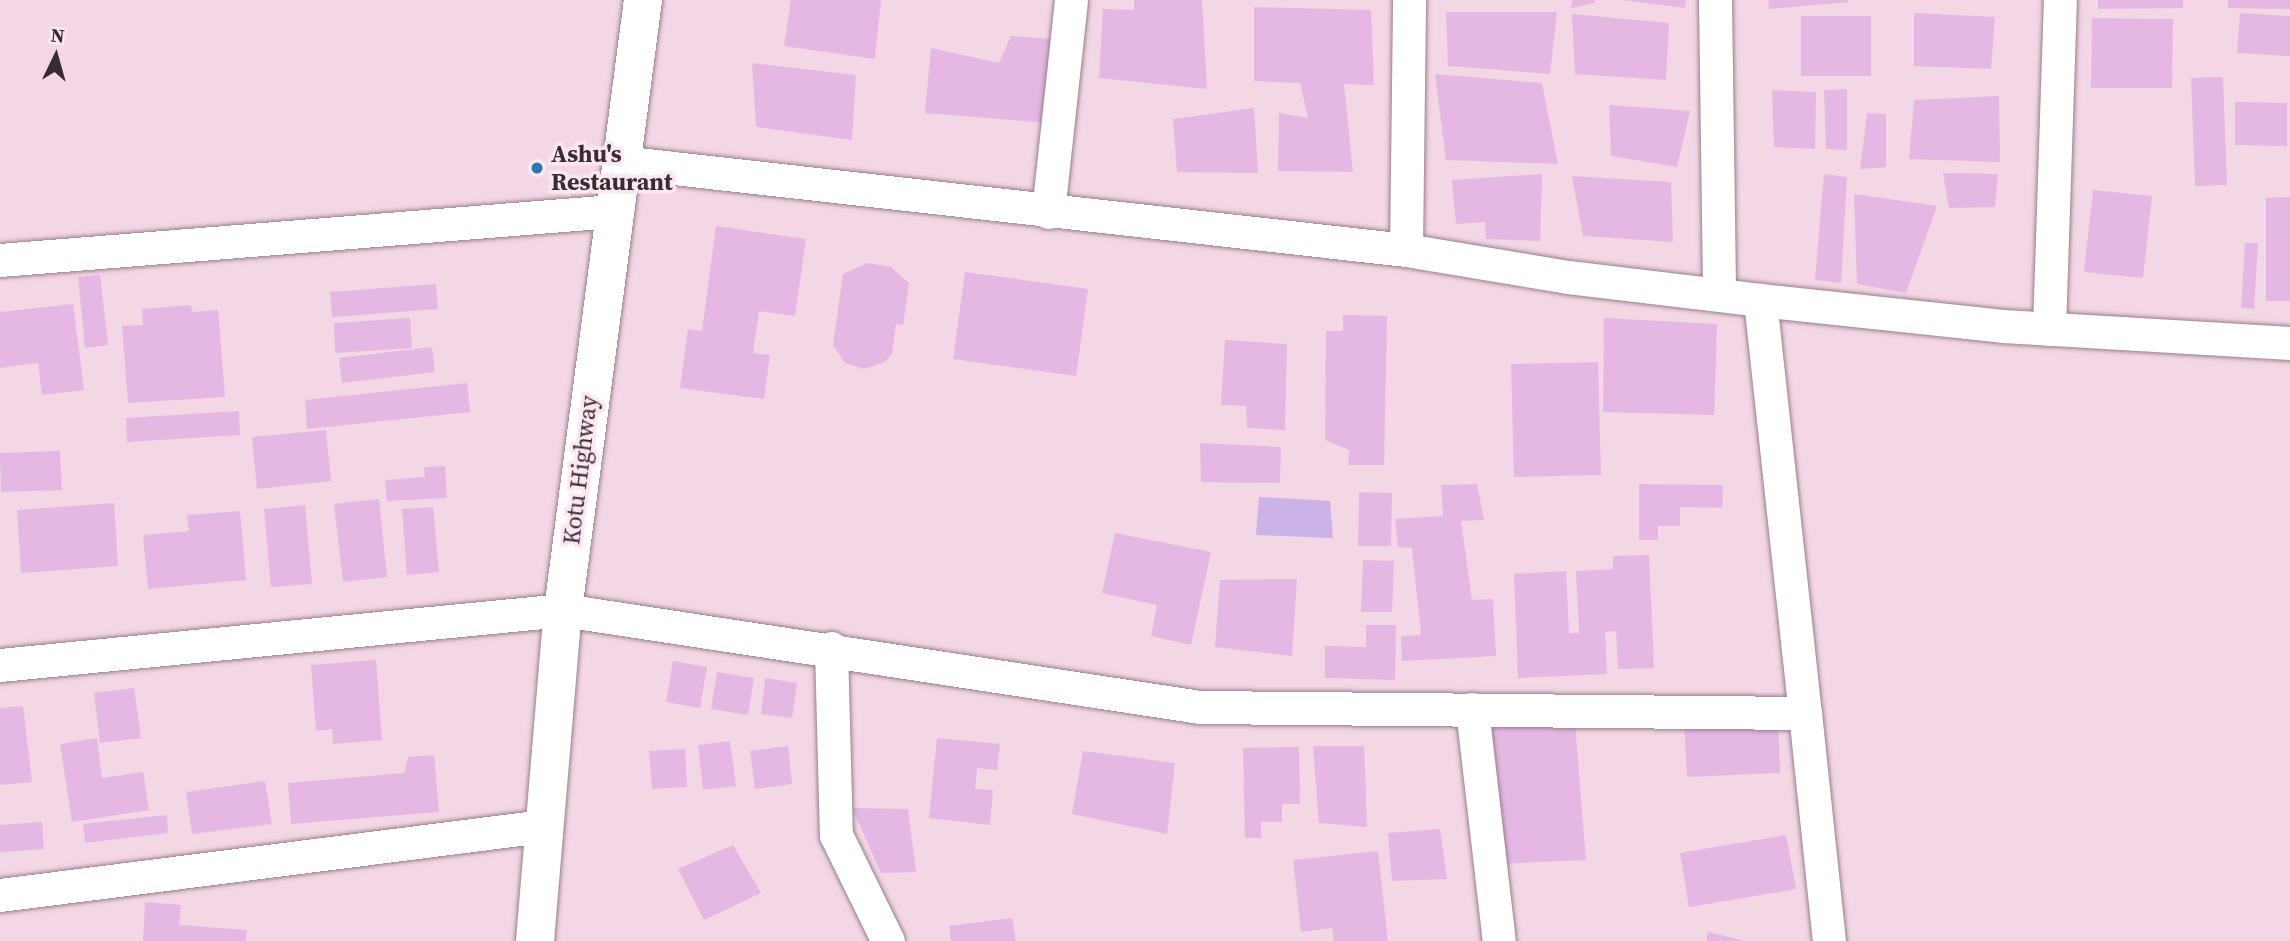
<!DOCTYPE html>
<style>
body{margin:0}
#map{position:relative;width:2290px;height:941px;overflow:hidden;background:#f3d7e5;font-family:"Source Serif 4",serif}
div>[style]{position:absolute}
.water>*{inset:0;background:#cbb2e7}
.building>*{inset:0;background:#e5b8e4}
.roads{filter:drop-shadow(0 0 2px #987f8b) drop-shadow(0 0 2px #987f8b)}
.street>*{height:33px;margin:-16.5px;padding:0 16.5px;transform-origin:16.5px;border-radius:16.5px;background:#fff}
.secondary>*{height:38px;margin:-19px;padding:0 19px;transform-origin:19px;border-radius:19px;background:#fff}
.dots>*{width:19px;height:19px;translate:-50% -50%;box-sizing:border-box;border:4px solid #fde6f1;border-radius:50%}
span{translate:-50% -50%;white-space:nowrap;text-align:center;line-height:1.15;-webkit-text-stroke:7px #fde6f1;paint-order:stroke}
.poi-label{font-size:24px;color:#372c32;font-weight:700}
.left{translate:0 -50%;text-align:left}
.street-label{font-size:24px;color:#372c32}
.north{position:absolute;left:21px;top:21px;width:70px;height:70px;-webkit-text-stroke:5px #fde6f1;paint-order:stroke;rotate:5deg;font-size:19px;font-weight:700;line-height:28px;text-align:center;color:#372c32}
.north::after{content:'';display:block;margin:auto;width:24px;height:32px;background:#372c32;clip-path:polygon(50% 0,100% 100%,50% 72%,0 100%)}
</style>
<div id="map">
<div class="water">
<div style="clip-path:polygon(1259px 497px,1330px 501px,1333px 538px,1256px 535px)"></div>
</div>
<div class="building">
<div style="clip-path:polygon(791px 0,881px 0,875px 59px,784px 46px)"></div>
<div style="clip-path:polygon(1134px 0,1202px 0,1207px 89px,1099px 78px,1103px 9px,1134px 10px)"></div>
<div style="clip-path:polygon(1572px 0,1595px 0,1595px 3px,1571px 8px)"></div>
<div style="clip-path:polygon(1622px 0,1686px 0,1685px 8px)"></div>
<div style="clip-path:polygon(1769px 0,1848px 0,1848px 2px,1768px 9px)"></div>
<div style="clip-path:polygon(2098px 0,2183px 0,2183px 8px,2098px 9px)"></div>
<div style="clip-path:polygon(2228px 0,2290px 0,2290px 9px,2228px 8px)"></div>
<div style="clip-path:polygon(1254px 7px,1371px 10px,1374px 85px,1344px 84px,1353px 172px,1278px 171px,1279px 113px,1308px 118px,1300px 83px,1254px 81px)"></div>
<div style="clip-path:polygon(1446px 12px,1557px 12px,1550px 74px,1448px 66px)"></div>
<div style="clip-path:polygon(1914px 13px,1995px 17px,1991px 69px,1914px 66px)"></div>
<div style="clip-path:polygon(2240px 13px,2290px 16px,2290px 56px,2237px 53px)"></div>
<div style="clip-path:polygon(1572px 14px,1669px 23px,1666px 80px,1575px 74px)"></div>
<div style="clip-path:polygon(1801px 16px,1871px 16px,1871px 76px,1801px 76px)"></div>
<div style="clip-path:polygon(2092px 18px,2173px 19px,2172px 88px,2091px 88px)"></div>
<div style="clip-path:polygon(1011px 36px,1051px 39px,1047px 123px,925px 113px,931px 48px,999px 63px)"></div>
<div style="clip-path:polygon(752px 63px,856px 75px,852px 140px,756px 127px)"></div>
<div style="clip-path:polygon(1435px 74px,1542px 83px,1558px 164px,1446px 160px)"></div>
<div style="clip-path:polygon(2223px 77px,2227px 185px,2195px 186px,2191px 78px)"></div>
<div style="clip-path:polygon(1847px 89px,1847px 150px,1826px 149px,1824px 90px)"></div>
<div style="clip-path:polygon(1772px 90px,1816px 92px,1815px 149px,1774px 147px)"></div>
<div style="clip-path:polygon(1999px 96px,2000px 162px,1909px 159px,1914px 100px)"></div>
<div style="clip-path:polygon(2235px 102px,2287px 103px,2287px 146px,2235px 145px)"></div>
<div style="clip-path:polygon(1609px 105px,1690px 111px,1677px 167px,1611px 156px)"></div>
<div style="clip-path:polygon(1254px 108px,1258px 173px,1177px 172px,1173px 119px)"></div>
<div style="clip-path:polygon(1867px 113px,1886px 114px,1886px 167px,1860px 169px)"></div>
<div style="clip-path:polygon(1943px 173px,1998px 174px,1995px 207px,1949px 208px)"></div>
<div style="clip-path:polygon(1542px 174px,1540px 241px,1486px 239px,1485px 222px,1456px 224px,1452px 180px)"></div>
<div style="clip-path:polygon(1824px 174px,1847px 177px,1841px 283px,1815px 280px)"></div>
<div style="clip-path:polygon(1572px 176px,1671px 182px,1673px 242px,1583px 236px)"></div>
<div style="clip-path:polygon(2093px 190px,2152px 196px,2143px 278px,2084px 272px)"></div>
<div style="clip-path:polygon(1854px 194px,1937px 206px,1906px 293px,1857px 284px)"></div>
<div style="clip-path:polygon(2290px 197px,2290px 301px,2266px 301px,2266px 198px)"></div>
<div style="clip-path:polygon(716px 226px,806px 239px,795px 316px,759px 311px,753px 353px,770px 355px,764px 399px,680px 388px,688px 329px,702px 331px)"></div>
<div style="clip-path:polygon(2245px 243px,2258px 243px,2254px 309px,2241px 308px)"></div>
<div style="clip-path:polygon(867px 263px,891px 267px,909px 283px,903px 325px,896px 324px,892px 354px,885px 362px,864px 369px,845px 363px,833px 345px,843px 274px)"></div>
<div style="clip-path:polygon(965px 272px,1088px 289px,1076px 376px,953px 359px)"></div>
<div style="clip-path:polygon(100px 275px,108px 345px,85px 348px,78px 277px)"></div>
<div style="clip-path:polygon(436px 284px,438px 309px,332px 317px,330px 292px)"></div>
<div style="clip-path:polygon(73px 304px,84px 390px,42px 395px,38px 363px,0 368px,0 312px)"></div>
<div style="clip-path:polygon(191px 305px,192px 312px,218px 310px,225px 397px,128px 403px,122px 326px,143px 325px,142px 309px)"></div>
<div style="clip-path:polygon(1343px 315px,1387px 316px,1384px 465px,1348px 465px,1349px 450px,1325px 440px,1326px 331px,1343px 331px)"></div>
<div style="clip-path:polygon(410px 318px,412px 348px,335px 353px,334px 323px)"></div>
<div style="clip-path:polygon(1604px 318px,1717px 324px,1714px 415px,1603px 412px)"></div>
<div style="clip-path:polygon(1225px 340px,1287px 344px,1285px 430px,1247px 428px,1246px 406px,1221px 405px)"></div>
<div style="clip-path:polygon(432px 347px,435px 372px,342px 383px,339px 358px)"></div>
<div style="clip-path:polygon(1598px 362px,1601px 475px,1514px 477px,1511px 364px)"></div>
<div style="clip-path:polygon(467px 383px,470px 412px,307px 429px,305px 400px)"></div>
<div style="clip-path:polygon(239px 411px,240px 435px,127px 442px,126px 418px)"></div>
<div style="clip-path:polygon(326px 430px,331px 481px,257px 489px,252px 437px)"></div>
<div style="clip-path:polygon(1200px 443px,1281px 447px,1280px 483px,1201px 482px)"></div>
<div style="clip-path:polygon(60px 451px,62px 490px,1px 492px,0 453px)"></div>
<div style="clip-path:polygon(445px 466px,447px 498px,387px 501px,385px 480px,425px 477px,424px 467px)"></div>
<div style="clip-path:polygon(1477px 484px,1484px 520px,1461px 521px,1472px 600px,1493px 599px,1496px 656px,1402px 661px,1401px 636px,1421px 635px,1412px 548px,1398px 547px,1395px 519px,1443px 516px,1441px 485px)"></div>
<div style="clip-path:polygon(1639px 484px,1723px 485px,1722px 508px,1680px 507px,1680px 526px,1658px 526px,1658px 540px,1639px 540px)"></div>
<div style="clip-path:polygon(1359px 492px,1392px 493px,1391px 546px,1358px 546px)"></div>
<div style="clip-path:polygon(379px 499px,387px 577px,343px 582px,334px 504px)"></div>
<div style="clip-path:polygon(114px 503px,118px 566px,21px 573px,17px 510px)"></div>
<div style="clip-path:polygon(305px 505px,312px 584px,271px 587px,264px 509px)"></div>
<div style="clip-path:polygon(433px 507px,439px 572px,407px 575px,402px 509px)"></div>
<div style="clip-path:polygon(240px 511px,246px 580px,148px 589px,143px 535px,189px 531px,187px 515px)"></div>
<div style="clip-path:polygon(1115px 533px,1211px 552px,1191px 645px,1151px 636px,1157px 605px,1102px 593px)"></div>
<div style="clip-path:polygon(1649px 555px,1654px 668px,1618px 669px,1616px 631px,1605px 632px,1607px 674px,1518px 678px,1514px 574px,1566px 571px,1569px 633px,1579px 633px,1576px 571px,1613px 569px,1613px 556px)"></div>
<div style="clip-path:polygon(1363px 560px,1394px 561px,1392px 612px,1361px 612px)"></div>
<div style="clip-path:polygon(1297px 579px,1292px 656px,1215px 647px,1220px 580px)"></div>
<div style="clip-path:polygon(1366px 625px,1396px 625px,1395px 680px,1325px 678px,1325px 646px,1366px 647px)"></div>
<div style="clip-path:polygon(376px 660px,382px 740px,333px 744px,332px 729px,316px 731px,311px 665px)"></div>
<div style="clip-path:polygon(673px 661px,707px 667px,700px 708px,666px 702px)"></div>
<div style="clip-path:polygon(717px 672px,754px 678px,748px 715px,711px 709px)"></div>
<div style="clip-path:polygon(765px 678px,797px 683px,792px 718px,761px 714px)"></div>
<div style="clip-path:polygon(134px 688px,141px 738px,100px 743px,94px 693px)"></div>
<div style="clip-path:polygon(23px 706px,32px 782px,0 785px,0 708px)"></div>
<div style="clip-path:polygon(1778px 717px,1780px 773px,1687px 777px,1684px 721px)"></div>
<div style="clip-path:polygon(1487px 722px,1575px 723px,1586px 860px,1498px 864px)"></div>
<div style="clip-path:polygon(97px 738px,102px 778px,143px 772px,149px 810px,72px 822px,60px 744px)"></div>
<div style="clip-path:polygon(937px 738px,1000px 744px,997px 770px,977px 768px,975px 789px,993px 790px,990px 825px,929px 818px)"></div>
<div style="clip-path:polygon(730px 741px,736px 786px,703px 790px,698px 745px)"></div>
<div style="clip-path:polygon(788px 746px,792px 784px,755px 789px,750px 751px)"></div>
<div style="clip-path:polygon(1313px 746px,1364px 746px,1367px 827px,1319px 823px)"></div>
<div style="clip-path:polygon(1299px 747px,1300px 804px,1282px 804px,1282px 822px,1261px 822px,1261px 838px,1245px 838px,1243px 748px)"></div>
<div style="clip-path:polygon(685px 749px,687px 787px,652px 789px,649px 751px)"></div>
<div style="clip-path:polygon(1083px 751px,1175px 763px,1167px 834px,1072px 814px)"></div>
<div style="clip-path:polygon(434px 755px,439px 812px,291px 824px,288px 783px,404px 773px,408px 757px)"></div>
<div style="clip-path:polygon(265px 781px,272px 824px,192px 834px,186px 792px)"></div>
<div style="clip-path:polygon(852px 808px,908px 809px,916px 872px,881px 873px)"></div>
<div style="clip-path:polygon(167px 815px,168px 833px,85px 843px,83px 824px)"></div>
<div style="clip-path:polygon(42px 822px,44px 849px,0 852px,0 825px)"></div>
<div style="clip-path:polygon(1440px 829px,1447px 879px,1392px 881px,1388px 833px)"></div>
<div style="clip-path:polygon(1786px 835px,1796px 889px,1689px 907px,1680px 853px)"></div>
<div style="clip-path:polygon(733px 845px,761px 893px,704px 920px,678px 869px)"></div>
<div style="clip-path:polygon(1378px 851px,1388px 941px,1334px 941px,1332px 928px,1301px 932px,1293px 860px)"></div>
<div style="clip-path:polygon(145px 902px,181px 905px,179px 925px,247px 930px,246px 941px,143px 941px)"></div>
<div style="clip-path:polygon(1012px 918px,1016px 941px,951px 941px,949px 926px)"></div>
<div style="clip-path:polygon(1708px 932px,1742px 940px,1742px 941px,1706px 941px)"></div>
</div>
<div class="roads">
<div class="street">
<div style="left:1715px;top:0;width:294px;rotate:89.2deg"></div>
<div style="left:620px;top:162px;width:791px;rotate:6.39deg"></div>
<div style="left:1406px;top:250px;width:164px;rotate:9.5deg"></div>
<div style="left:1568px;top:277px;width:193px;rotate:6.8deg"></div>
<div style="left:1760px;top:300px;width:244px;rotate:6.1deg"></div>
<div style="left:2003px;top:326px;width:288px;rotate:3.4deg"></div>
<div style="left:1048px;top:212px;width:213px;rotate:-83.8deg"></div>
<div style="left:1406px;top:250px;width:250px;rotate:-89.3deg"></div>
<div style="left:0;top:260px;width:615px;rotate:-4.57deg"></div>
<div style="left:1760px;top:300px;width:415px;rotate:83.8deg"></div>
<div style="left:2049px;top:329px;width:329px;rotate:-88.1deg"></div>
<div style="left:831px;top:648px;width:187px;rotate:88.5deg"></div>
<div style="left:836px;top:835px;width:118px;rotate:63.9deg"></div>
<div style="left:0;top:665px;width:566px;rotate:-5.58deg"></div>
<div style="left:563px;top:610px;width:644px;rotate:8.66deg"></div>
<div style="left:1200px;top:707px;width:605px;rotate:0.57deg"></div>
<div style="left:1805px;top:713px;width:229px;rotate:84deg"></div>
<div style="left:1472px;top:709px;width:234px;rotate:83.4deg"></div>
<div style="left:0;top:895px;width:547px;rotate:-7.24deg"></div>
</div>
<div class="secondary">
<div style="left:535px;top:941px;width:332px;rotate:-85.2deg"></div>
<div style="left:563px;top:610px;width:615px;rotate:-82.53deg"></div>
</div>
</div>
<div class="dots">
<div style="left:537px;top:168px;background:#2f76ab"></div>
</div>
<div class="poi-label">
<span class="left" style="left:551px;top:168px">Ashu's<br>Restaurant</span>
</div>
<div class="street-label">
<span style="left:580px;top:470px;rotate:-83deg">Kotu Highway</span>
</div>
<div class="north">N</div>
</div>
